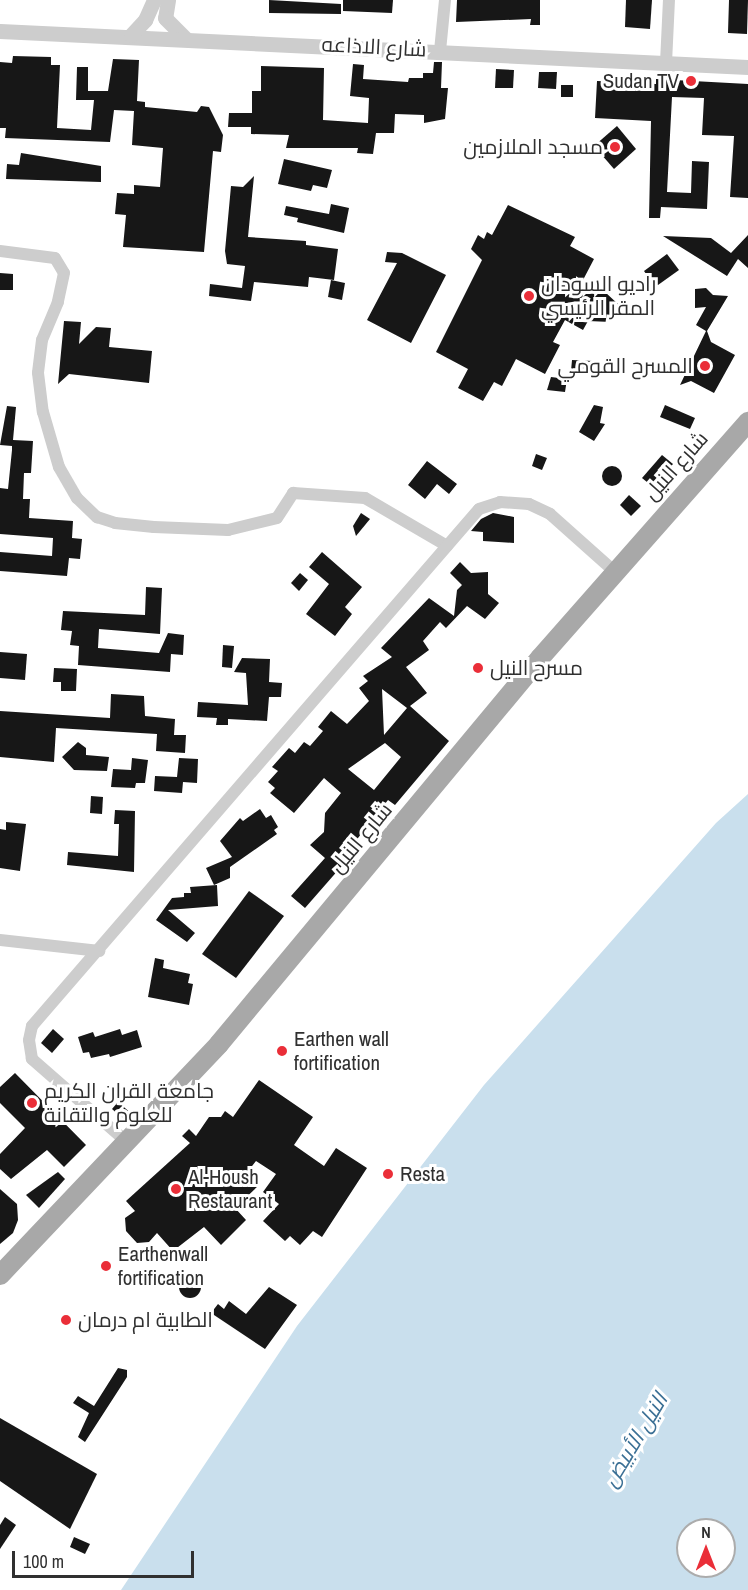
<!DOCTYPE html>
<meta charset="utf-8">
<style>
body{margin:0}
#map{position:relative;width:748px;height:1590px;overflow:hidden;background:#fff;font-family:"Archivo Narrow",Cairo,sans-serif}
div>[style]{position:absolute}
.water>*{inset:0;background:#c9dfed}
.building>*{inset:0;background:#171717}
.round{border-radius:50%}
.minor>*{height:12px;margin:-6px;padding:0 6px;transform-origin:6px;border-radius:6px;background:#cdcdcd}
.tertiary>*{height:15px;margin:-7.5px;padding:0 7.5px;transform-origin:7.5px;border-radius:7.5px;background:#cdcdcd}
.primary>*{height:20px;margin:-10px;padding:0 10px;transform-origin:10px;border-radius:10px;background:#a8a8a8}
.dots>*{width:16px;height:16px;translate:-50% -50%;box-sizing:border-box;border:3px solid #fff;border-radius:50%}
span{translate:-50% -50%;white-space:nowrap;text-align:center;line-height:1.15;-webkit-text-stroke:6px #fff;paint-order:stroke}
.street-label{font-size:21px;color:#303030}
.poi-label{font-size:21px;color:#303030}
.right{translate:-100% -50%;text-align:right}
.left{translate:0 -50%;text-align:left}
.water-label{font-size:22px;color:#3b7095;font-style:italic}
.north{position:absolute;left:676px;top:1518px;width:60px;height:60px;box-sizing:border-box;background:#fff;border:2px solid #acacac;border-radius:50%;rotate:0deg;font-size:16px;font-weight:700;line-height:24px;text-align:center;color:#303030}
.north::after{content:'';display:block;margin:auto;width:21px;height:27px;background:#ea2e38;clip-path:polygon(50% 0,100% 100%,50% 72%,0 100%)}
.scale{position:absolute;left:12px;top:1551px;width:182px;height:27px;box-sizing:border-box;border:3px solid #303030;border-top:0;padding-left:8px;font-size:18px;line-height:21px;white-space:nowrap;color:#303030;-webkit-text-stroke:4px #fff;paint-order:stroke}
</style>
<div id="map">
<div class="water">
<div style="clip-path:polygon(evenodd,748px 794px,748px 1590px,121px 1590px,297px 1326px,484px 1085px,716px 823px,748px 794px,688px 1530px,724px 1530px,724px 1566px,688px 1566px,688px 1530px)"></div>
</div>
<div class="building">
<div style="clip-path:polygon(269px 0,341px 4px,341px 14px,269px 13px)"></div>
<div style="clip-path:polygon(343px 0,393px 0,392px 13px,343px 11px)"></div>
<div style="clip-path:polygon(457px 0,540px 0,540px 25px,530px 25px,531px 19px,456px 22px)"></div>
<div style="clip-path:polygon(626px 0,652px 0,650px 29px,625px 27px)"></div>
<div style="clip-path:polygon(729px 0,748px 0,747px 34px,728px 33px)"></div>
<div style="clip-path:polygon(13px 56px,51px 57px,51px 65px,60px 65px,57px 128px,91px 130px,94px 100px,76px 100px,77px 67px,88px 67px,88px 91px,108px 91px,113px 59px,139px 60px,137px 101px,145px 102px,145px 107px,197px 112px,201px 106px,209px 107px,223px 135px,221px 152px,213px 151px,204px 252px,123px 247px,126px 215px,115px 214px,117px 193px,134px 194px,134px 185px,160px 187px,163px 148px,132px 145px,134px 111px,114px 110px,110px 142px,5px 138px,6px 128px,0 128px,0 62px,12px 63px)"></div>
<div style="clip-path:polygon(434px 62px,442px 62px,441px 88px,448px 88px,445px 119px,424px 123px,424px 115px,395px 114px,394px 133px,376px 133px,373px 154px,357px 153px,358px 148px,286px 148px,289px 135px,251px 134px,251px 127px,228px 127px,229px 113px,252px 113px,252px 91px,261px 91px,261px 66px,324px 68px,323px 120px,368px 123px,369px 98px,350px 96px,353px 64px,364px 65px,363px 79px,408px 82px,409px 78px,423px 78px,423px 73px,433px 73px)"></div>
<div style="clip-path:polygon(496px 69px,514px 70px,513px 88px,495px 88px)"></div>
<div style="clip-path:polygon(539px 72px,557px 72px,556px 89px,538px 88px)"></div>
<div style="clip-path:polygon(625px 75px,636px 76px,636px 83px,656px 84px,656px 79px,748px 84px,748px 198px,730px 197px,734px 136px,702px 135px,704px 98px,672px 97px,667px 192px,691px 193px,692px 161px,709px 162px,707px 209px,661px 207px,660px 218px,649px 218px,651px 121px,595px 118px,597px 81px,625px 82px)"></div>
<div style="clip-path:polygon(561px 85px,573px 85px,573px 97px,561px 97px)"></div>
<div style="clip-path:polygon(617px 126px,636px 149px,614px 169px,594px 146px)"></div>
<div style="clip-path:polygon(21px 153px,101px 166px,101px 182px,6px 179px,7px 164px,19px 165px)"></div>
<div style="clip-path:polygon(284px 159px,332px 170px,327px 188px,313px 185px,311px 191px,278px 184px)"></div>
<div style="clip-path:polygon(254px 176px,248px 237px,306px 241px,306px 245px,338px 249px,334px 280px,309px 277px,308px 287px,254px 282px,251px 301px,209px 296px,210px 284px,242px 288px,245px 266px,227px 264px,225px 251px,231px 186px,243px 187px)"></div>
<div style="clip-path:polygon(331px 204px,349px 208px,344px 233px,297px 222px,298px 218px,284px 215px,286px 206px,329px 214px)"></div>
<div style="clip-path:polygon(508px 205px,575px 237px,570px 246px,594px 259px,583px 280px,605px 292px,619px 305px,611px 322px,588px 321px,583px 330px,574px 325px,575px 318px,572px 324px,565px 320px,553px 342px,560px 345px,545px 374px,516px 359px,502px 386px,494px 382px,483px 401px,458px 388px,468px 369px,436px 352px,482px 260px,471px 249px,478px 235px,484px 239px,487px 232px,492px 235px)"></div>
<div style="clip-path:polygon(748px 235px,748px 268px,738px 259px,727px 276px,663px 236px,711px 238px,731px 253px)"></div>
<div style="clip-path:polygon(387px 252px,402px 253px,446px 275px,411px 343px,367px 320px,397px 263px,385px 262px)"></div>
<div style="clip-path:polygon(667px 254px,679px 270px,658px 285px,653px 284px,644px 271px)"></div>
<div style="clip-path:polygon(0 273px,13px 274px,13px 290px,0 290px)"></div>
<div style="clip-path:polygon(331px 280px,345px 283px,342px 300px,328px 297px)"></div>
<div style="clip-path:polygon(706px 288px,713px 295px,728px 296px,707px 331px,711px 342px,735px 355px,714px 393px,691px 381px,680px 385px,706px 331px,696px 325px,706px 307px,695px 308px,695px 289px)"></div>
<div style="clip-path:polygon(64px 321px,81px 322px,79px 344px,96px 327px,111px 328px,109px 347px,152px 351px,149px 383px,69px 374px,58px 384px)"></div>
<div style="clip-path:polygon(572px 360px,593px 361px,592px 372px,571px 371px)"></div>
<div style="clip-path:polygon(551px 377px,567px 379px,565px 392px,547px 390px)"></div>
<div style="clip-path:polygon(594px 405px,603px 407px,600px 423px,605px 424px,594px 441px,579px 432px)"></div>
<div style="clip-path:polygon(665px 405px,695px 418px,690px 429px,660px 417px)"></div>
<div style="clip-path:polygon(7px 406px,16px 407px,13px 440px,33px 441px,31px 473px,24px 473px,23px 499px,30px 499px,29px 518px,73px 521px,72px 538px,82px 539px,80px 559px,69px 558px,67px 576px,0 571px,0 552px,52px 556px,53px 538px,0 534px,0 488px,8px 489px,12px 450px,12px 446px,0 445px)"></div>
<div style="clip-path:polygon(536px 454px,547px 458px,542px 470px,532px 466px)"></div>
<div style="clip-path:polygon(662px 455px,673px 464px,653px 487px,642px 478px)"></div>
<div style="clip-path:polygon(427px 461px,457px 484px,449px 494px,437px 484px,425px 499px,408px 485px)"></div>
<div class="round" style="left:602px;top:466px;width:20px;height:20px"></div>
<div style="clip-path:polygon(629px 495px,641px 506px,631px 516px,620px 505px)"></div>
<div style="clip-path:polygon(361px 513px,370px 519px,356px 536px,353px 526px)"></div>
<div style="clip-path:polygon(493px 513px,514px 517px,514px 543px,483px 541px,483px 532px,471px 531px,481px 519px)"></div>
<div style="clip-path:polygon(322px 552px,362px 587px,345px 607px,352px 614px,335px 636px,306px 614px,329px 584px,309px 567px)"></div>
<div style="clip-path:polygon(evenodd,460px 562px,471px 573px,488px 572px,488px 594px,499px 603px,485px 619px,467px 606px,446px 628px,440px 622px,423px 641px,429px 650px,406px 667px,427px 693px,410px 706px,449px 741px,395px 805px,388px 800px,343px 857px,347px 860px,305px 908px,291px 896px,325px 858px,310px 845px,324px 832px,325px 813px,341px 793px,324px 778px,294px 813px,270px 793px,275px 788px,268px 782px,278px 771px,272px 767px,289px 748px,295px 753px,304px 742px,310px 746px,323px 731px,318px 727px,331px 711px,347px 724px,369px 701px,359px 688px,368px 681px,363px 676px,392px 657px,381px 648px,429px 598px,454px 616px,457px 590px,462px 585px,450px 573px,460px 562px,382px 689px,407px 708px,384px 735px,382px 689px,460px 562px,385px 743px,401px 757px,374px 790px,348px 769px,385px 743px)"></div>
<div style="clip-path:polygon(300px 573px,308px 580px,299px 591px,291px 583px)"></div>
<div style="clip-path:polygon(146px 587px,162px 588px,160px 634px,99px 629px,98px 648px,159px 653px,168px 633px,184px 635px,183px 655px,171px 654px,170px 672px,78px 665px,79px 646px,70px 645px,72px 631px,61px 630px,63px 611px,145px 615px)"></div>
<div style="clip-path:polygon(223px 645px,234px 646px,232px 668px,222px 667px)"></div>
<div style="clip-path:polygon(0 652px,27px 654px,25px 680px,0 678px)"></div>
<div style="clip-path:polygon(242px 658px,270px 659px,269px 682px,282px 683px,281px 697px,269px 697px,267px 721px,228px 719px,228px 725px,216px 725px,217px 718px,197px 717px,198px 702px,248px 705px,246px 673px,234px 672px)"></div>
<div style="clip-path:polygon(54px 668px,77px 669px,76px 691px,61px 691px,61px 682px,53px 682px)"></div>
<div style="clip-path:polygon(111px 694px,144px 696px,145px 716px,175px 719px,174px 735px,186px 735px,185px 753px,156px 751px,157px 734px,56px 728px,54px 762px,0 757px,0 711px,110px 718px)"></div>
<div style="clip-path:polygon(78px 742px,86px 748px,86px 755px,109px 757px,107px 771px,74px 770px,62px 757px)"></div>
<div style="clip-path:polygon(132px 758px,148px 760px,145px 783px,136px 783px,135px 788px,111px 787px,113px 769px,131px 770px)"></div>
<div style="clip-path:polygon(179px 758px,198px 759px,197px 783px,183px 782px,182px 793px,154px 791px,155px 776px,177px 777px)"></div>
<div style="clip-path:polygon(91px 796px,103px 797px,102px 814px,90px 813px)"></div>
<div style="clip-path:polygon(260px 809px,266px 818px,271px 815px,278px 827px,274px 830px,277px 834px,230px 867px,230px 878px,214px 885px,206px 868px,232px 857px,220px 841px,240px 818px,243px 821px)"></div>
<div style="clip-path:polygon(115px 810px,135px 811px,134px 872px,67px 865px,68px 852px,118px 856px,119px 824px,114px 824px)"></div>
<div style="clip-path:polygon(6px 822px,26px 824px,20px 871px,0 868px,0 829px,6px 830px)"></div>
<div style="clip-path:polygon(217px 885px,218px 906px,168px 910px,195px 933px,187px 942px,156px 920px,172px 898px,184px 897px,184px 893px,191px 893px,190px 887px)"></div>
<div style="clip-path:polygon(249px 891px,284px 916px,236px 978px,202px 954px)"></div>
<div style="clip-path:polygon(155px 958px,164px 960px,163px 968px,190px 974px,188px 983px,193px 984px,189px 1005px,148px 997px)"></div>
<div style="clip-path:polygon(53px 1029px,64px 1039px,52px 1053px,41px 1043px)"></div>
<div style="clip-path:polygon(120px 1029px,122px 1035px,137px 1030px,142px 1047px,110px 1057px,109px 1054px,91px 1058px,89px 1052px,83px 1053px,78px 1037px,93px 1032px,95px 1037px)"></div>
<div style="clip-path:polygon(15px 1073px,86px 1145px,64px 1167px,47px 1150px,11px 1179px,0 1169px,0 1154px,25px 1128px,0 1103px,0 1087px)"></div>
<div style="clip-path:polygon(259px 1080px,313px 1117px,294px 1145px,324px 1166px,336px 1148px,367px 1168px,322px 1237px,313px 1231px,300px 1245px,290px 1236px,285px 1241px,263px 1221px,279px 1204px,263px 1192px,276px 1174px,256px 1161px,245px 1175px,258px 1186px,235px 1208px,246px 1220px,221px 1245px,204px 1227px,173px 1251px,157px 1233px,149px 1242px,137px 1243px,126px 1231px,125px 1218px,135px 1211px,126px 1201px,190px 1143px,182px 1136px,189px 1129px,196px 1136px,209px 1117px,221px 1117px,225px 1111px,233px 1117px)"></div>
<div style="clip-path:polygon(118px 1102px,133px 1115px,127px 1122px,112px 1109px)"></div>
<div style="clip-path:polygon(58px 1172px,65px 1179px,39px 1208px,26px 1195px)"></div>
<div style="clip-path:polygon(0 1189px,17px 1204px,18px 1220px,13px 1233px,0 1244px)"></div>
<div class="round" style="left:179px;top:1276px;width:22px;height:22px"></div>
<div style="clip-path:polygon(269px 1287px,297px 1305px,265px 1349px,211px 1313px,218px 1304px,224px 1309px,229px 1301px,246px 1314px)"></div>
<div style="clip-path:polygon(118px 1368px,127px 1370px,127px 1377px,85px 1442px,78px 1437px,89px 1413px,73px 1403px,78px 1396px,94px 1406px)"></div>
<div style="clip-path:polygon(0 1418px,97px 1474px,70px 1529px,0 1481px)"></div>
<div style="clip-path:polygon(5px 1517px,16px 1525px,0 1549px,0 1525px)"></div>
<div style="clip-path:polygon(74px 1537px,90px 1544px,85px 1554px,70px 1547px)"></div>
</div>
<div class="minor">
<div style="left:440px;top:51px;width:51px;rotate:-84.4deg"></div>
<div style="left:666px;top:63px;width:63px;rotate:-87.3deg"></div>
<div style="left:0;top:251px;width:55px;rotate:7.3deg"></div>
<div style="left:55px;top:258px;width:17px;rotate:59deg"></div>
<div style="left:64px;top:273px;width:30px;rotate:102deg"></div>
<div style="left:58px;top:302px;width:41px;rotate:112.8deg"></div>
<div style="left:42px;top:340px;width:33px;rotate:97deg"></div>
<div style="left:38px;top:373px;width:39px;rotate:83deg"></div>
<div style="left:43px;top:412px;width:57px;rotate:73.8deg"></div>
<div style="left:59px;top:467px;width:36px;rotate:60deg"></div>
<div style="left:77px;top:498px;width:28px;rotate:44deg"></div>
<div style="left:97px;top:517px;width:19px;rotate:18deg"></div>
<div style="left:115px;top:523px;width:39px;rotate:6deg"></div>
<div style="left:154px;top:527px;width:74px;rotate:2.3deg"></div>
<div style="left:228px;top:530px;width:50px;rotate:-13.8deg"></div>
<div style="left:277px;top:518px;width:30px;rotate:-57deg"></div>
<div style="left:293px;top:493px;width:72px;rotate:4deg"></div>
<div style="left:365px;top:498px;width:95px;rotate:30.3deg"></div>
<div style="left:0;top:940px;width:100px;rotate:6.3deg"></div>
<div style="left:128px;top:1143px;width:128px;rotate:-138.8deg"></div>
<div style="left:32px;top:1059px;width:19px;rotate:-99deg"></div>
<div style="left:29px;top:1040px;width:14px;rotate:-78deg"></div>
<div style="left:32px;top:1026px;width:683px;rotate:-49.15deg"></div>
<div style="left:479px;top:509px;width:22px;rotate:-18deg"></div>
<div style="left:500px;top:502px;width:29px;rotate:4deg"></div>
<div style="left:529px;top:504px;width:23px;rotate:25deg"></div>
<div style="left:550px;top:514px;width:86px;rotate:41.7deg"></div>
</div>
<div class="tertiary">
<div style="left:168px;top:0;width:18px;rotate:99deg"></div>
<div style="left:165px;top:18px;width:30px;rotate:45deg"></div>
<div style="left:0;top:31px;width:749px;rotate:2.76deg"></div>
<div style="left:131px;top:35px;width:21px;rotate:-47deg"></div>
<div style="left:145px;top:20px;width:22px;rotate:-66deg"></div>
</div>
<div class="primary">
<div style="left:0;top:1275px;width:318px;rotate:-46.5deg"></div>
<div style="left:219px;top:1044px;width:502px;rotate:-50.25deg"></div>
<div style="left:540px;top:658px;width:315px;rotate:-48.6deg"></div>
</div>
<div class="dots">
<div style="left:691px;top:81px;background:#ea2e38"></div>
<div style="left:615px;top:147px;background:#ea2e38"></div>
<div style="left:529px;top:296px;background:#ea2e38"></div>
<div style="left:705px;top:366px;background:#ea2e38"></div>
<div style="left:478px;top:668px;background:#ea2e38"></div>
<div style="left:282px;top:1051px;background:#ea2e38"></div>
<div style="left:32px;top:1103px;background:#ea2e38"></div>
<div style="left:388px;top:1174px;background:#ea2e38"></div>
<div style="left:176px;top:1189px;background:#ea2e38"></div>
<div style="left:106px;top:1266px;background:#ea2e38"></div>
<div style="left:66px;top:1320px;background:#ea2e38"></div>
</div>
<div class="street-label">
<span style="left:374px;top:47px;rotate:3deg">شارع الاذاعه</span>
<span style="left:676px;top:466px;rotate:-48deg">شارع النيل</span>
<span style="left:361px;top:838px;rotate:-50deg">شارع النيل</span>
</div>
<div class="poi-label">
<span class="right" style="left:679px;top:81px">Sudan TV</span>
<span class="right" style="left:603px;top:147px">مسجد الملازمين</span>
<span class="left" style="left:541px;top:296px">راديو السودان<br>المقر الرئيسي</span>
<span class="right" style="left:693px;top:366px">المسرح القومي</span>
<span class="left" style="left:490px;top:668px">مسرح النيل</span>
<span class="left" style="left:294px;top:1051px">Earthen wall<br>fortification</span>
<span class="left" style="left:44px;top:1103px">جامعة القران الكريم<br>للعلوم والتقانة</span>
<span class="left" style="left:400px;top:1174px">Resta</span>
<span class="left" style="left:188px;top:1189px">Al-Housh<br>Restaurant</span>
<span class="left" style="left:118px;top:1266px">Earthenwall<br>fortification</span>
<span class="left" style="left:78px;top:1320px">الطابية ام درمان</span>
</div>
<div class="water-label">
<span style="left:635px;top:1440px;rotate:-59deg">النيل الأبيض</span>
</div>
<div class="north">N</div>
<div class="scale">100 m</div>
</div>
